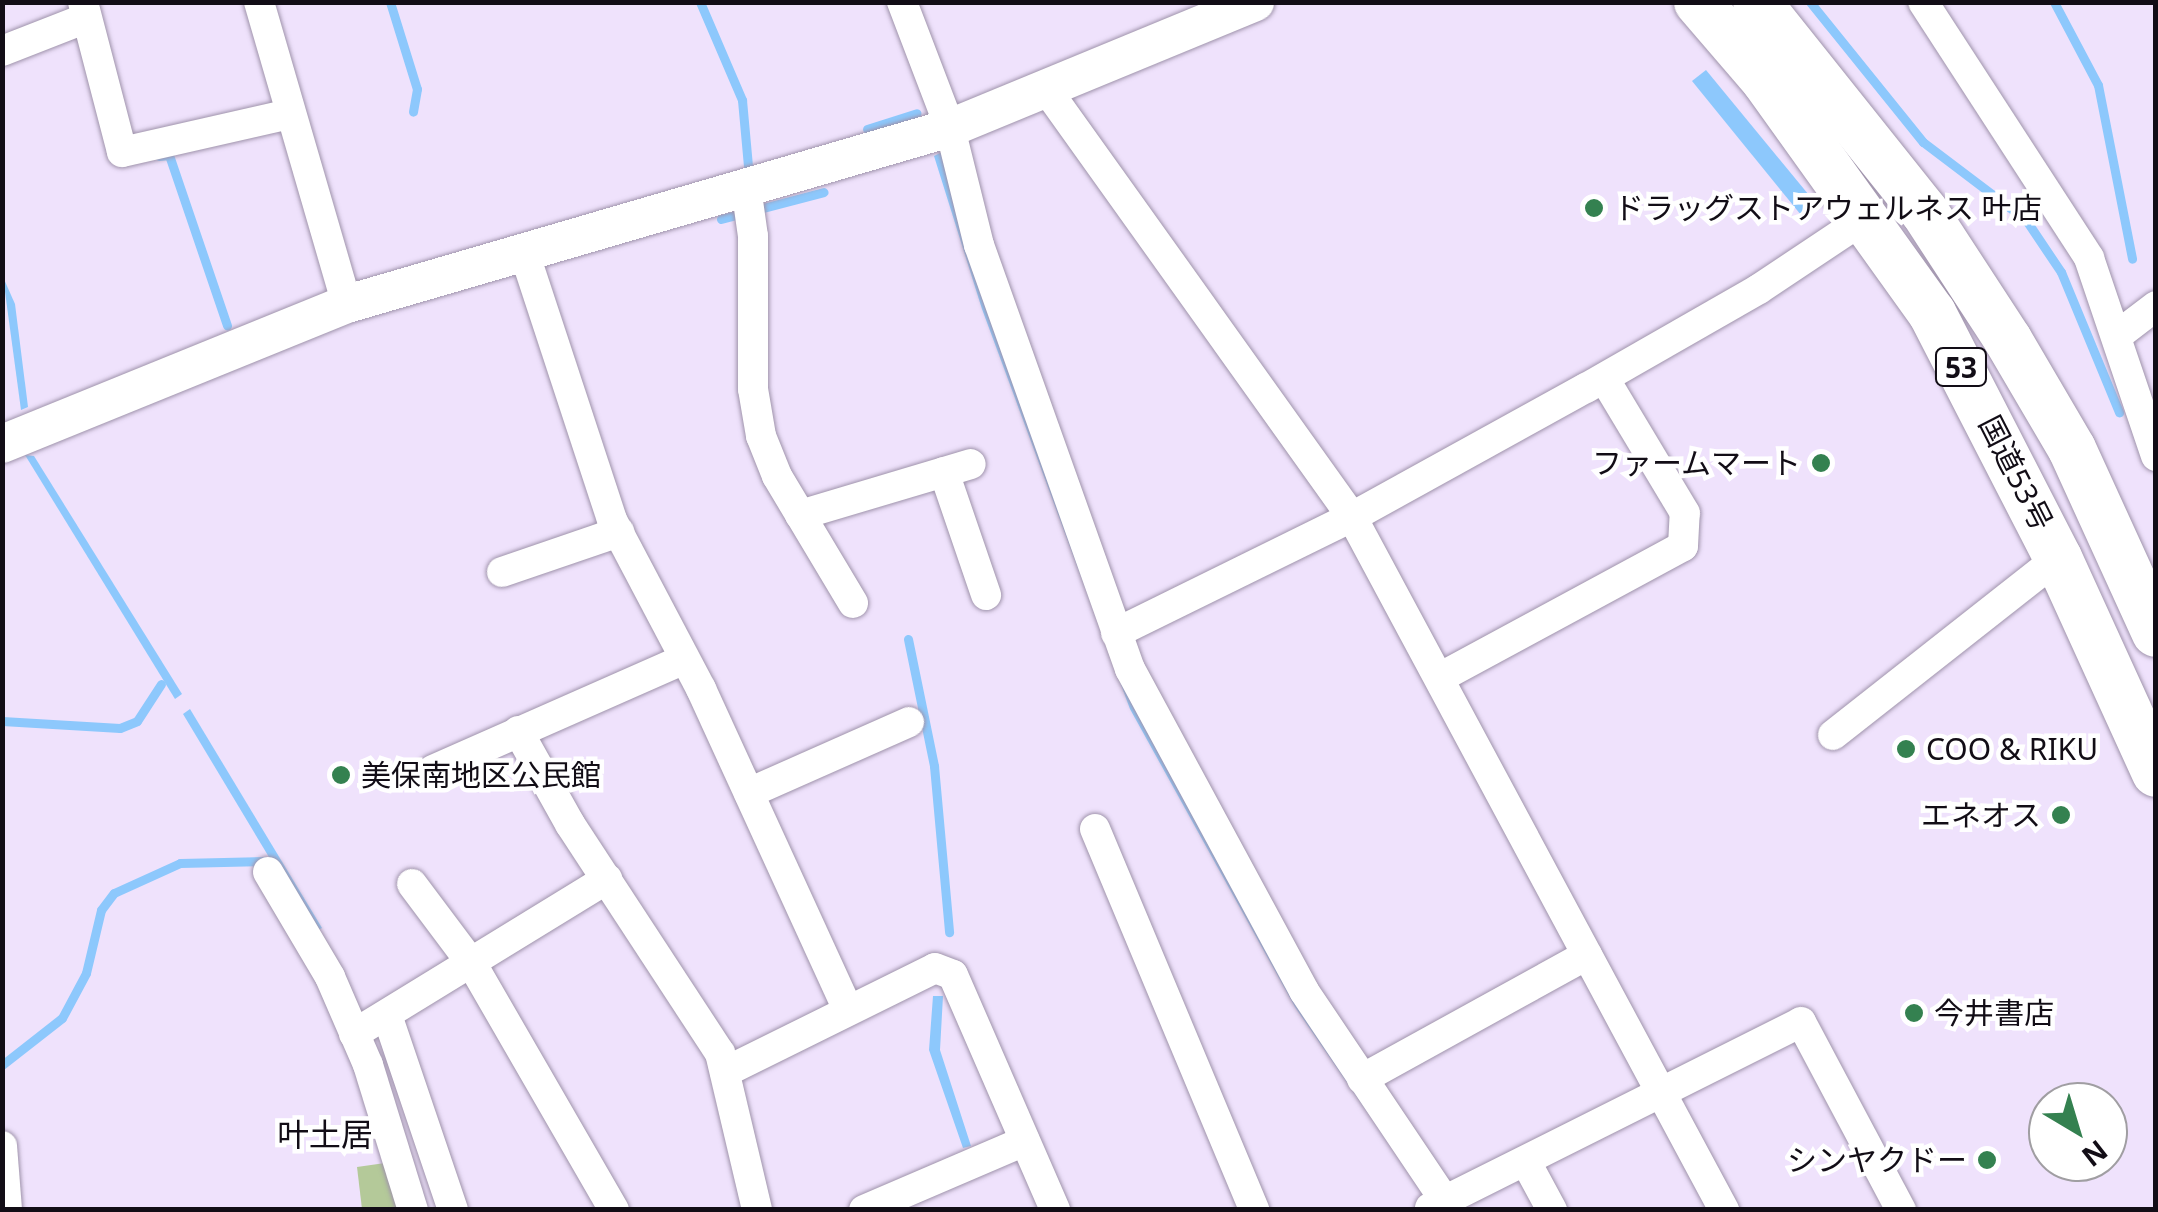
<!DOCTYPE html>
<meta charset="utf-8">
<style>
body{margin:0}
#map{position:relative;width:2158px;height:1212px;overflow:hidden;background:#efe2fc;font-family:"Noto Sans","Noto Sans JP",sans-serif}
div>[style]{position:absolute}
.green>*{inset:0;background:#b4c999}
.water>*{inset:0;background:#8dc8fc}
.stream>*{height:9px;margin:-4.5px;padding:0 4.5px;transform-origin:4.5px;border-radius:4.5px;background:#8dc8fc}
.roads{filter:drop-shadow(0 0 2px #9f93ab) drop-shadow(0 0 2px #9f93ab)}
.minor>*{height:30px;margin:-15px;padding:0 15px;transform-origin:15px;border-radius:15px;background:#fff}
.tertiary>*{height:38px;margin:-19px;padding:0 19px;transform-origin:19px;border-radius:19px;background:#fff}
.trunk>*{height:48px;margin:-24px;padding:0 24px;transform-origin:24px;border-radius:24px;background:#fff}
.dots>*{width:28px;height:28px;translate:-50% -50%;box-sizing:border-box;border:5px solid #fff;border-radius:50%}
span{translate:-50% -50%;white-space:nowrap;text-align:center;line-height:1.15;-webkit-text-stroke:9px #fff;paint-order:stroke}
.shield-label span{padding:2px 8px;background:#fff;border:2px solid;border-radius:8px;-webkit-text-stroke-width:0}
.shield-label{font-size:28px;color:#120d16;font-weight:700}
.poi-label{font-size:30px;color:#120d16}
.left{translate:0 -50%;text-align:left}
.right{translate:-100% -50%;text-align:right}
.street-label{font-size:30px;color:#120d16}
.neighbourhood-label{font-size:32px;color:#120d16}
.frame{position:absolute;inset:0;border:5px solid #120d16;pointer-events:none}
.north{position:absolute;left:2028px;top:1082px;width:100px;height:100px;box-sizing:border-box;background:#fff;border:2px solid #a09ea2;border-radius:50%;rotate:142deg;font-size:28px;font-weight:700;line-height:40px;text-align:center;color:#120d16}
.north::after{content:'';display:block;margin:auto;width:35px;height:45px;background:#348150;clip-path:polygon(50% 0,100% 100%,50% 72%,0 100%)}
</style>
<div id="map">
<div class="green">
<div style="clip-path:polygon(392px 1162px,403px 1209px,362px 1209px,357px 1167px)"></div>
</div>
<div class="water">
<div style="clip-path:polygon(1706px 70px,1813px 200px,1810px 216px,1801px 215px,1692px 81px)"></div>
<div style="clip-path:polygon(942px 152px,1113px 650px,1421px 1190px,1295px 1007px,1130px 709px,982px 309px,934px 156px)"></div>
<div style="clip-path:polygon(3px 277px,15px 304px,28px 407px,21px 410px)"></div>
<div style="clip-path:polygon(25px 455px,34px 456px,182px 694px,175px 699px)"></div>
<div style="clip-path:polygon(190px 709px,322px 928px,314px 932px,183px 714px)"></div>
<div style="clip-path:polygon(933px 996px,943px 996px,940px 1050px,971px 1146px,963px 1148px,929px 1050px)"></div>
</div>
<div class="stream">
<div style="left:390px;top:2px;width:91px;rotate:72.8deg"></div>
<div style="left:417px;top:89px;width:23px;rotate:100deg"></div>
<div style="left:700px;top:2px;width:107px;rotate:66.8deg"></div>
<div style="left:742px;top:100px;width:66px;rotate:84.8deg"></div>
<div style="left:1810px;top:2px;width:180px;rotate:51.1deg"></div>
<div style="left:1923px;top:142px;width:129px;rotate:37.1deg"></div>
<div style="left:2026px;top:220px;width:63px;rotate:56.1deg"></div>
<div style="left:2061px;top:272px;width:152px;rotate:67.5deg"></div>
<div style="left:2054px;top:2px;width:94px;rotate:62.1deg"></div>
<div style="left:2098px;top:85px;width:177px;rotate:78.9deg"></div>
<div style="left:867px;top:129px;width:52px;rotate:-17.7deg"></div>
<div style="left:159px;top:156px;width:10px;rotate:-6deg"></div>
<div style="left:169px;top:155px;width:180px;rotate:71.2deg"></div>
<div style="left:721px;top:219px;width:106px;rotate:-14.7deg"></div>
<div style="left:908px;top:639px;width:130px;rotate:78.4deg"></div>
<div style="left:934px;top:766px;width:167px;rotate:84.8deg"></div>
<div style="left:2px;top:721px;width:118px;rotate:3.4deg"></div>
<div style="left:120px;top:728px;width:18px;rotate:-22deg"></div>
<div style="left:137px;top:721px;width:44px;rotate:-57deg"></div>
<div style="left:2px;top:1065px;width:76px;rotate:-38.1deg"></div>
<div style="left:62px;top:1018px;width:51px;rotate:-61.9deg"></div>
<div style="left:86px;top:973px;width:65px;rotate:-76.6deg"></div>
<div style="left:101px;top:910px;width:21px;rotate:-53deg"></div>
<div style="left:114px;top:893px;width:72px;rotate:-24.4deg"></div>
<div style="left:180px;top:863px;width:85px;rotate:-1.3deg"></div>
</div>
<div class="roads">
<div class="minor">
<div style="left:83px;top:2px;width:155px;rotate:75.4deg"></div>
<div style="left:122px;top:152px;width:171px;rotate:-12.8deg"></div>
<div style="left:259px;top:2px;width:315px;rotate:73.8deg"></div>
<div style="left:902px;top:2px;width:135px;rotate:69.1deg"></div>
<div style="left:950px;top:128px;width:121px;rotate:76.1deg"></div>
<div style="left:979px;top:245px;width:450px;rotate:70.4deg"></div>
<div style="left:1130px;top:669px;width:366px;rotate:61.6deg"></div>
<div style="left:1304px;top:991px;width:253px;rotate:56.1deg"></div>
<div style="left:1923px;top:2px;width:305px;rotate:57deg"></div>
<div style="left:2089px;top:258px;width:209px;rotate:71.3deg"></div>
<div style="left:2px;top:51px;width:90px;rotate:-21.4deg"></div>
<div style="left:1047px;top:90px;width:525px;rotate:54.46deg"></div>
<div style="left:1352px;top:517px;width:787px;rotate:61.77deg"></div>
<div style="left:746px;top:187px;width:49px;rotate:81.9deg"></div>
<div style="left:753px;top:236px;width:153px;rotate:90deg"></div>
<div style="left:753px;top:389px;width:48px;rotate:80.3deg"></div>
<div style="left:761px;top:436px;width:43px;rotate:68.2deg"></div>
<div style="left:777px;top:476px;width:148px;rotate:59.1deg"></div>
<div style="left:523px;top:249px;width:285px;rotate:71.8deg"></div>
<div style="left:612px;top:520px;width:191px;rotate:62.2deg"></div>
<div style="left:701px;top:689px;width:353px;rotate:65.4deg"></div>
<div style="left:2118px;top:335px;width:48px;rotate:-37.3deg"></div>
<div style="left:944px;top:472px;width:130px;rotate:71.1deg"></div>
<div style="left:800px;top:515px;width:178px;rotate:-16.6deg"></div>
<div style="left:502px;top:572px;width:124px;rotate:-18.9deg"></div>
<div style="left:1116px;top:633px;width:263px;rotate:-26.2deg"></div>
<div style="left:1352px;top:517px;width:267px;rotate:-28.9deg"></div>
<div style="left:1586px;top:388px;width:199px;rotate:-29.8deg"></div>
<div style="left:1759px;top:289px;width:130px;rotate:-33.7deg"></div>
<div style="left:1441px;top:677px;width:275px;rotate:-28.4deg"></div>
<div style="left:1683px;top:546px;width:33px;rotate:-87deg"></div>
<div style="left:1685px;top:513px;width:157px;rotate:-121deg"></div>
<div style="left:518px;top:731px;width:107px;rotate:60.8deg"></div>
<div style="left:570px;top:824px;width:274px;rotate:56.8deg"></div>
<div style="left:720px;top:1053px;width:161px;rotate:76.7deg"></div>
<div style="left:1833px;top:735px;width:286px;rotate:-38.2deg"></div>
<div style="left:433px;top:770px;width:275px;rotate:-23.8deg"></div>
<div style="left:749px;top:793px;width:175px;rotate:-23.9deg"></div>
<div style="left:1095px;top:829px;width:413px;rotate:67.3deg"></div>
<div style="left:268px;top:872px;width:122px;rotate:59.4deg"></div>
<div style="left:330px;top:977px;width:96px;rotate:66.6deg"></div>
<div style="left:368px;top:1065px;width:152px;rotate:72.8deg"></div>
<div style="left:412px;top:884px;width:100px;rotate:53.1deg"></div>
<div style="left:472px;top:964px;width:284px;rotate:60deg"></div>
<div style="left:387px;top:1015px;width:206px;rotate:71.3deg"></div>
<div style="left:354px;top:1034px;width:297px;rotate:-31.5deg"></div>
<div style="left:725px;top:1072px;width:234px;rotate:-26.3deg"></div>
<div style="left:935px;top:968px;width:19px;rotate:21deg"></div>
<div style="left:953px;top:975px;width:256px;rotate:66.5deg"></div>
<div style="left:1362px;top:1079px;width:257px;rotate:-28.9deg"></div>
<div style="left:2px;top:1146px;width:64px;rotate:85.5deg"></div>
<div style="left:1526px;top:1162px;width:55px;rotate:61.6deg"></div>
<div style="left:1430px;top:1208px;width:415px;rotate:-26.6deg"></div>
<div style="left:1801px;top:1022px;width:213px;rotate:62deg"></div>
<div style="left:864px;top:1210px;width:175px;rotate:-23.2deg"></div>
</div>
<div class="tertiary">
<div style="left:2px;top:444px;width:372px;rotate:-22.1deg"></div>
<div style="left:347px;top:304px;width:628px;rotate:-16.27deg"></div>
<div style="left:950px;top:128px;width:330px;rotate:-22.4deg"></div>
</div>
<div class="trunk">
<div style="left:1698px;top:2px;width:103px;rotate:49.3deg"></div>
<div style="left:1765px;top:80px;width:287px;rotate:54.4deg"></div>
<div style="left:1932px;top:313px;width:276px;rotate:62.8deg"></div>
<div style="left:2058px;top:558px;width:236px;rotate:65.5deg"></div>
<div style="left:1757px;top:2px;width:268px;rotate:51.4deg"></div>
<div style="left:1924px;top:211px;width:154px;rotate:56.9deg"></div>
<div style="left:2008px;top:340px;width:126px;rotate:59.6deg"></div>
<div style="left:2072px;top:449px;width:202px;rotate:65.5deg"></div>
</div>
</div>
<div class="dots">
<div style="left:1594px;top:208px;background:#348150"></div>
<div style="left:1821px;top:463px;background:#348150"></div>
<div style="left:1906px;top:749px;background:#348150"></div>
<div style="left:341px;top:775px;background:#348150"></div>
<div style="left:2061px;top:815px;background:#348150"></div>
<div style="left:1914px;top:1013px;background:#348150"></div>
<div style="left:1987px;top:1160px;background:#348150"></div>
</div>
<div class="shield-label">
<span style="left:1961px;top:367px">53</span>
</div>
<div class="poi-label">
<span class="left" style="left:1614px;top:208px">ドラッグストアウェルネス 叶店</span>
<span class="right" style="left:1801px;top:463px">ファームマート</span>
<span class="left" style="left:1926px;top:749px">COO &amp; RIKU</span>
<span class="left" style="left:361px;top:775px">美保南地区公民館</span>
<span class="right" style="left:2041px;top:815px">エネオス</span>
<span class="left" style="left:1934px;top:1013px">今井書店</span>
<span class="right" style="left:1967px;top:1160px">シンヤクドー</span>
</div>
<div class="street-label">
<span style="left:2016px;top:473px;rotate:63deg">国道53号</span>
</div>
<div class="neighbourhood-label">
<span style="left:325px;top:1134px">叶土居</span>
</div>
<div class="frame"></div>
<div class="north">N</div>
</div>
